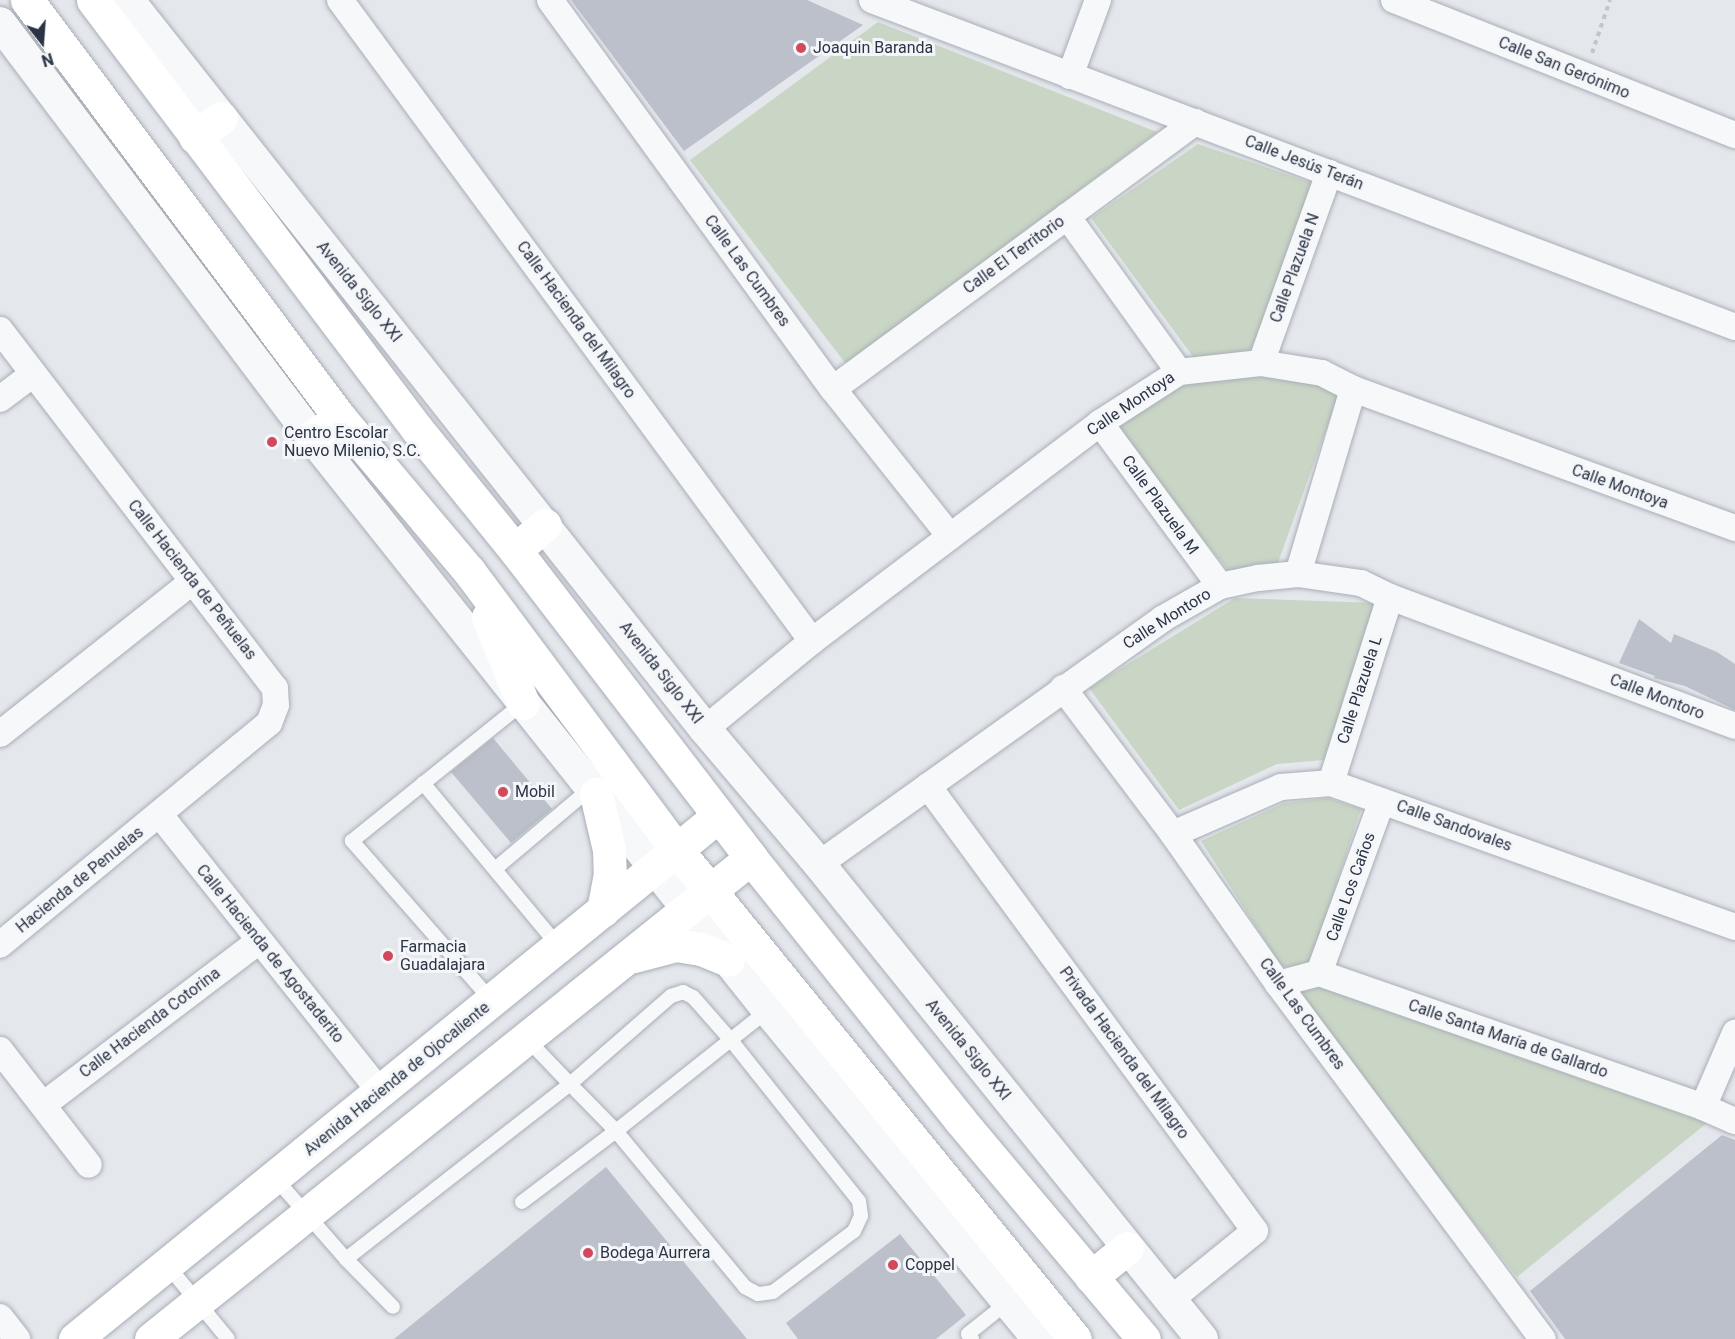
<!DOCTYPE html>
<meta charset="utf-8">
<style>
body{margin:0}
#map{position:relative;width:1735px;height:1339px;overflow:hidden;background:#e4e7ec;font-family:Roboto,sans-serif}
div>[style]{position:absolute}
.green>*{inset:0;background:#c9d6c5}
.building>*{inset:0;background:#bbc0ca}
.path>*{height:4px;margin-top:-2px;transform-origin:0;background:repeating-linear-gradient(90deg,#c2c5cb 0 4.5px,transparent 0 9px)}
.roads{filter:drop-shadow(0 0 2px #a9aeb7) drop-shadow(0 0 2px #a9aeb7)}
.service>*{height:14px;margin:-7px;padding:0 7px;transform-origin:7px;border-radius:7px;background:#f7f8fa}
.minor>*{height:26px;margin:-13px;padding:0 13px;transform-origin:13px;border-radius:13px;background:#f7f8fa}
.tertiary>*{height:32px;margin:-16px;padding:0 16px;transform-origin:16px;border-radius:16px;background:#f7f8fa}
.secondary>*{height:33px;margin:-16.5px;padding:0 16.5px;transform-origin:16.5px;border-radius:16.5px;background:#fff}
.trunk>*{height:33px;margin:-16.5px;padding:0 16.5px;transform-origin:16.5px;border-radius:16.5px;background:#fff}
.dots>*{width:16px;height:16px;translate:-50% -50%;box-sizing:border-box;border:3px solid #f4f6f9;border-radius:50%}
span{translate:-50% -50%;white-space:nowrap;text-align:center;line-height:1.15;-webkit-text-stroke:6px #f4f6f9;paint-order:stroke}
.poi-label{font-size:16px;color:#2b3445}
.left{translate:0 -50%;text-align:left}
.street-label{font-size:16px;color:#2b3445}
.north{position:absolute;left:12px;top:12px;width:60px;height:60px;-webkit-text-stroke:4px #f4f6f9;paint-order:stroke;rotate:163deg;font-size:16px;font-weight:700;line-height:24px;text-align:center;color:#2b3445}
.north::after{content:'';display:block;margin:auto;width:21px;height:27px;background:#2b3445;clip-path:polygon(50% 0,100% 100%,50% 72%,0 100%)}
</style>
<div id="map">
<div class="green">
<div style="clip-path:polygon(878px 22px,1157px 132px,846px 364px,690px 160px)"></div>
<div style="clip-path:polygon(1198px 144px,1312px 183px,1251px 351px,1194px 358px,1091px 218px)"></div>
<div style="clip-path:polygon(1251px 376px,1314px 383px,1338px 397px,1276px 568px,1228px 570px,1111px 425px,1175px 386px)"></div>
<div style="clip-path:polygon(1235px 598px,1375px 603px,1324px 760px,1277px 764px,1179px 810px,1089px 688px)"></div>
<div style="clip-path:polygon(1328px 798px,1361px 809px,1310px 965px,1282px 967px,1201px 841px,1284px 803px)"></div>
<div style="clip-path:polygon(1319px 987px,1707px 1123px,1517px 1277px,1294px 994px)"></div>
</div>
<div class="building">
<div style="clip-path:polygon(571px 0,807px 0,863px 25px,684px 151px)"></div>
<div style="clip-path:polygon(1639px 619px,1671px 643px,1674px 634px,1717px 652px,1735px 664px,1735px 710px,1685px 686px,1654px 678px,1655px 676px,1619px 663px)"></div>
<div style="clip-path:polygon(493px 738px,552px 809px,511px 843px,451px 772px)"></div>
<div style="clip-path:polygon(1722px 1135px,1735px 1140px,1735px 1339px,1565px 1339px,1530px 1291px)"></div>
<div style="clip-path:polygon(606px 1167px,747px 1339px,394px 1339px)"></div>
<div style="clip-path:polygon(900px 1234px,966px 1315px,936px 1339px,798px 1339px,786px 1323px)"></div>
</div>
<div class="path">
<div style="left:1592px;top:53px;width:56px;rotate:-71.2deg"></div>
</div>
<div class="roads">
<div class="service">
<div style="left:423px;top:783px;width:213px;rotate:50.3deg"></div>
<div style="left:495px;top:869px;width:126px;rotate:-40.2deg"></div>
<div style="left:492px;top:1001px;width:213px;rotate:-131.2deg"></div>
<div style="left:352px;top:841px;width:220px;rotate:-38.9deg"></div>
<div style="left:275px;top:1178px;width:108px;rotate:48.8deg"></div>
<div style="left:346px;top:1259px;width:67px;rotate:45.6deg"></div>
<div style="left:522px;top:1202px;width:118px;rotate:-37.1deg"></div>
<div style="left:616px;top:1131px;width:194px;rotate:-38.5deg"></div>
<div style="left:346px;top:1259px;width:284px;rotate:-38deg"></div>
<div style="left:570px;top:1084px;width:134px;rotate:-41.1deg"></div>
<div style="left:671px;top:996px;width:13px;rotate:-18deg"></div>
<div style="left:683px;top:992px;width:11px;rotate:27deg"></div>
<div style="left:693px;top:997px;width:56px;rotate:48.6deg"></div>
<div style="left:730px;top:1039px;width:207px;rotate:51.5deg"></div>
<div style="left:859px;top:1201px;width:15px;rotate:82deg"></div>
<div style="left:861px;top:1216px;width:17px;rotate:115deg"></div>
<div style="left:854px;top:1231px;width:101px;rotate:143deg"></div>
<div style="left:773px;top:1292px;width:15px;rotate:172deg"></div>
<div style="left:758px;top:1294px;width:15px;rotate:-152deg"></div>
<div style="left:745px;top:1287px;width:202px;rotate:-129.6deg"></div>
<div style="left:616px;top:1131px;width:66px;rotate:-134.4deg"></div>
<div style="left:570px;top:1084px;width:64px;rotate:-133.7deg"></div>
<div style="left:168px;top:1266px;width:94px;rotate:50.6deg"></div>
<div style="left:972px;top:1339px;width:6px;rotate:-129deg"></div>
<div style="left:968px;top:1334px;width:51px;rotate:-38.7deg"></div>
</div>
<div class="minor">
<div style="left:340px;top:0;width:796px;rotate:53.63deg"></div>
<div style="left:550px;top:0;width:481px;rotate:54deg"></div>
<div style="left:833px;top:389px;width:188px;rotate:51.5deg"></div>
<div style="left:872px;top:0;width:923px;rotate:20.75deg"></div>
<div style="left:1394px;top:0;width:367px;rotate:21.6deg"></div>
<div style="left:1070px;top:76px;width:81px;rotate:-69.8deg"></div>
<div style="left:1067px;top:216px;width:192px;rotate:54.3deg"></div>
<div style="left:0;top:330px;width:451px;rotate:52.5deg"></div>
<div style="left:275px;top:688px;width:17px;rotate:87deg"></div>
<div style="left:276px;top:705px;width:19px;rotate:111deg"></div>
<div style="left:269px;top:723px;width:349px;rotate:140.5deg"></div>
<div style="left:1261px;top:363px;width:202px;rotate:-70.3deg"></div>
<div style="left:833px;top:389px;width:450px;rotate:-36.4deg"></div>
<div style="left:0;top:399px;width:41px;rotate:-37.1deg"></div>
<div style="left:1100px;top:423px;width:202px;rotate:53.6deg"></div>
<div style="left:1298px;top:574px;width:193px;rotate:-73.4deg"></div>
<div style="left:1063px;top:688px;width:183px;rotate:53deg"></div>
<div style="left:1173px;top:834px;width:183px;rotate:55deg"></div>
<div style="left:1278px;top:984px;width:443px;rotate:53.3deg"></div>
<div style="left:705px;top:729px;width:139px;rotate:-39.4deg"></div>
<div style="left:812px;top:641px;width:361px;rotate:-37.1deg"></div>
<div style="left:1100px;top:423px;width:94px;rotate:-32.8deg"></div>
<div style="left:1179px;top:372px;width:82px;rotate:-6.3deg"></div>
<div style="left:1261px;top:363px;width:62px;rotate:9.3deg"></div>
<div style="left:1322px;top:373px;width:35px;rotate:27deg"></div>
<div style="left:1353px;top:389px;width:407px;rotate:20deg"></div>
<div style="left:0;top:734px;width:245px;rotate:-38.4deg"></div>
<div style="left:1331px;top:783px;width:195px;rotate:-72.4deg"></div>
<div style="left:928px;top:786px;width:552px;rotate:53.69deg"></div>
<div style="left:1255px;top:1231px;width:111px;rotate:140.9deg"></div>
<div style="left:160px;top:815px;width:355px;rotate:51.5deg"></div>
<div style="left:1173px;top:834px;width:118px;rotate:-23.5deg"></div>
<div style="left:1281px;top:787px;width:50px;rotate:-4.6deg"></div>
<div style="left:1331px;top:783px;width:429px;rotate:19.6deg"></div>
<div style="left:819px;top:864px;width:422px;rotate:-35.5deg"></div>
<div style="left:1162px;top:619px;width:67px;rotate:-29.6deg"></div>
<div style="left:1220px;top:586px;width:39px;rotate:-12deg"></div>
<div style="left:1258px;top:578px;width:40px;rotate:-5.7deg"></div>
<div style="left:1298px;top:574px;width:64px;rotate:8.1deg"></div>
<div style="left:1361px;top:583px;width:32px;rotate:26deg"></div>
<div style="left:1390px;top:597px;width:368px;rotate:20.5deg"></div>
<div style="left:1319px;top:973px;width:183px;rotate:-69.9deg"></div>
<div style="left:1278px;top:984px;width:42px;rotate:-15deg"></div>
<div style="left:1319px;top:973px;width:407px;rotate:19.2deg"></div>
<div style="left:1703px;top:1107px;width:35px;rotate:24deg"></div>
<div style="left:0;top:1050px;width:145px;rotate:52.3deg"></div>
<div style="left:43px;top:1105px;width:270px;rotate:-37.2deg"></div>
<div style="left:1703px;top:1107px;width:81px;rotate:-66.6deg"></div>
<div style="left:0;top:1317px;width:28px;rotate:52deg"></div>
</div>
<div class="tertiary">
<div style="left:128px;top:0;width:930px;rotate:51.64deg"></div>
<div style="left:705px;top:729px;width:177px;rotate:49.8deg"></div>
<div style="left:819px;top:864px;width:610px;rotate:51.12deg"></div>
<div style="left:0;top:23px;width:518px;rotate:53deg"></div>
<div style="left:312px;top:437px;width:732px;rotate:51.49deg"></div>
<div style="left:768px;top:1010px;width:426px;rotate:50.6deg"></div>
</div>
<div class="secondary">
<div style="left:596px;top:794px;width:57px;rotate:76.9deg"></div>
<div style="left:609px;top:850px;width:24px;rotate:88deg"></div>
<div style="left:610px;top:874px;width:37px;rotate:101deg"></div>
<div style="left:634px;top:956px;width:43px;rotate:-14.7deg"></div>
<div style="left:676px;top:945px;width:25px;rotate:9deg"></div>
<div style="left:701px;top:949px;width:29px;rotate:22deg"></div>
<div style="left:75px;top:1339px;width:829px;rotate:-39.12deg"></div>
<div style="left:151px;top:1339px;width:769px;rotate:-38.72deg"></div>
</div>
<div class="trunk">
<div style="left:27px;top:0;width:522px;rotate:53.17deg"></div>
<div style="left:340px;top:418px;width:200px;rotate:49.9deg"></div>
<div style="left:469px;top:571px;width:348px;rotate:53.3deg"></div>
<div style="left:677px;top:850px;width:630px;rotate:50.86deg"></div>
<div style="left:93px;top:0;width:538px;rotate:52.94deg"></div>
<div style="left:417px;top:429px;width:156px;rotate:51deg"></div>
<div style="left:515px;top:550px;width:388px;rotate:52.5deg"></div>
<div style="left:751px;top:858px;width:335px;rotate:51.4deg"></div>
<div style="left:960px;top:1120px;width:286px;rotate:50deg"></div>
<div style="left:195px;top:137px;width:32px;rotate:-36deg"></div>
<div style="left:312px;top:437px;width:34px;rotate:-34deg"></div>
<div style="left:515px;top:550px;width:39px;rotate:-40deg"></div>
<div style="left:488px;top:617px;width:93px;rotate:67.9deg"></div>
<div style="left:1091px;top:1277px;width:46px;rotate:-38.9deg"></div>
</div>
</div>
<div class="dots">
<div style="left:801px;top:48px;background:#d1495b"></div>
<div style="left:272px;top:442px;background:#d1495b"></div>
<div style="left:503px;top:792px;background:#d1495b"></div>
<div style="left:388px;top:956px;background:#d1495b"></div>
<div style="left:588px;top:1253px;background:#d1495b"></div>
<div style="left:893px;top:1265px;background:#d1495b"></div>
</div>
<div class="poi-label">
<span class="left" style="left:813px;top:48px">Joaquin Baranda</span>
<span class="left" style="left:284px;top:442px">Centro Escolar<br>Nuevo Milenio, S.C.</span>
<span class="left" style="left:515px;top:792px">Mobil</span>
<span class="left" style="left:400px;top:956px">Farmacia<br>Guadalajara</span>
<span class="left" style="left:600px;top:1253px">Bodega Aurrera</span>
<span class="left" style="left:905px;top:1265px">Coppel</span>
</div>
<div class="street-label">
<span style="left:1564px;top:68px;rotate:22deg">Calle San Gerónimo</span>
<span style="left:1304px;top:163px;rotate:21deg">Calle Jesús Terán</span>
<span style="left:1014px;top:255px;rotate:-36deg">Calle El Territorio</span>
<span style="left:1295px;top:268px;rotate:-70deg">Calle Plazuela N</span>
<span style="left:747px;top:271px;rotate:54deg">Calle Las Cumbres</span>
<span style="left:359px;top:292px;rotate:51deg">Avenida Siglo XXI</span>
<span style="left:576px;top:320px;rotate:54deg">Calle Hacienda del Milagro</span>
<span style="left:1131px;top:404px;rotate:-34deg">Calle Montoya</span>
<span style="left:1620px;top:487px;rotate:20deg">Calle Montoya</span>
<span style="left:1160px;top:505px;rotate:54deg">Calle Plazuela M</span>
<span style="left:192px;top:580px;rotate:52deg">Calle Hacienda de Peñuelas</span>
<span style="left:1167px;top:619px;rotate:-32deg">Calle Montoro</span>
<span style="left:661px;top:673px;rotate:52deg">Avenida Siglo XXI</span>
<span style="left:1360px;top:690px;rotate:-72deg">Calle Plazuela L</span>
<span style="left:1657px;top:697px;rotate:21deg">Calle Montoro</span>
<span style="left:1454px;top:826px;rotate:20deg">Calle Sandovales</span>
<span style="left:80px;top:880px;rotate:-39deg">Hacienda de Penuelas</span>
<span style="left:1351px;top:887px;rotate:-70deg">Calle Los Caños</span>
<span style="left:270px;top:954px;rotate:51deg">Calle Hacienda de Agostaderito</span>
<span style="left:1302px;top:1014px;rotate:54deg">Calle Las Cumbres</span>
<span style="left:150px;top:1023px;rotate:-37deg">Calle Hacienda Cotorina</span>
<span style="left:1508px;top:1039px;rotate:19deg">Calle Santa María de Gallardo</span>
<span style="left:968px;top:1050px;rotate:51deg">Avenida Siglo XXI</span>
<span style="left:1124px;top:1053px;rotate:54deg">Privada Hacienda del Milagro</span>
<span style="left:397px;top:1079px;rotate:-39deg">Avenida Hacienda de Ojocaliente</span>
</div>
<div class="north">N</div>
</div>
